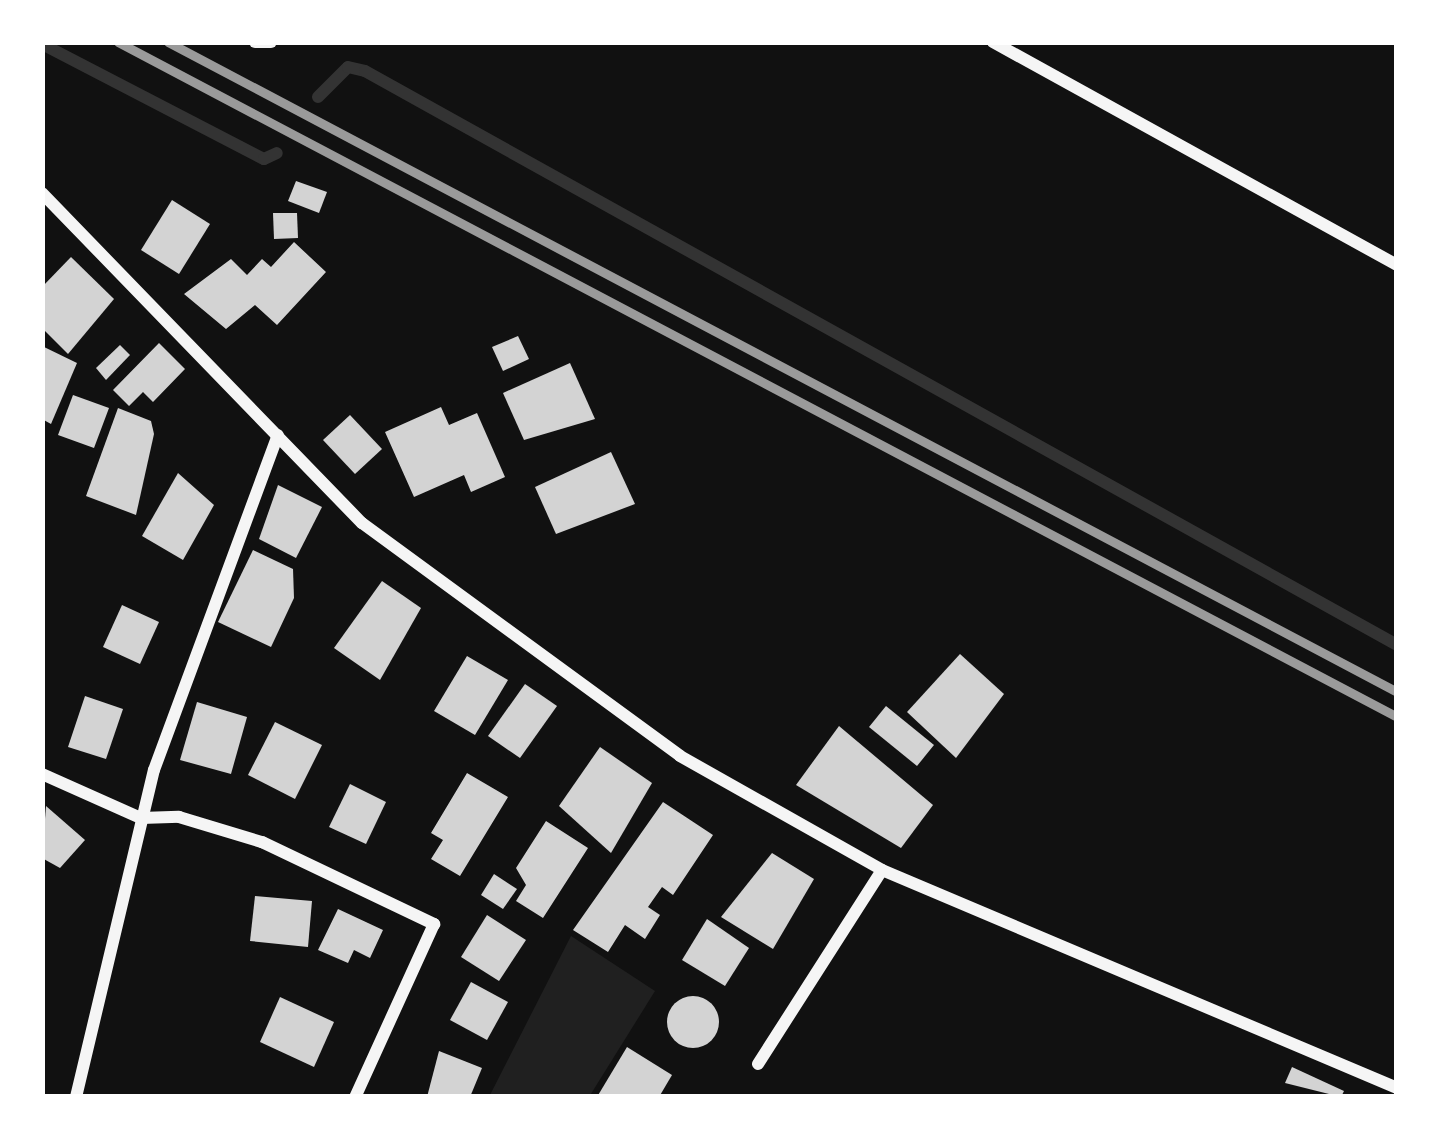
<!DOCTYPE html>
<style>
body{margin:0}
#map{position:relative;width:1439px;height:1139px;overflow:hidden;background:#111;font-family:"Space Grotesk",sans-serif}
div>[style]{position:absolute}
.green>*{inset:0;background:#202020}
.stream>*{height:12px;margin:-6px;padding:0 6px;transform-origin:6px;border-radius:6px;background:#333}
.building>*{inset:0;background:#d3d3d3}
.round{border-radius:50%}
.minor>*{height:12px;margin:-6px;padding:0 6px;transform-origin:6px;border-radius:6px;background:#f5f5f5}
.rail>*{height:9px;margin:-4.5px;padding:0 4.5px;transform-origin:4.5px;border-radius:4.5px;background:#9a9a9a}
span{translate:-50% -50%;white-space:nowrap;text-align:center;line-height:1.15;-webkit-text-stroke:10px #fff;paint-order:stroke}
.frame{position:absolute;inset:0;border:45px solid #fff;pointer-events:none}
</style>
<div id="map">
<div class="green">
<div style="clip-path:polygon(571px 936px,655px 991px,589px 1097px,489px 1097px)"></div>
</div>
<div class="stream">
<div style="left:42px;top:44px;width:250px;rotate:27.4deg"></div>
<div style="left:264px;top:159px;width:14px;rotate:-25deg"></div>
<div style="left:318px;top:97px;width:42px;rotate:-45deg"></div>
<div style="left:348px;top:67px;width:17px;rotate:13deg"></div>
<div style="left:365px;top:71px;width:1181px;rotate:29.08deg"></div>
</div>
<div class="building">
<div style="clip-path:polygon(296px 181px,327px 192px,319px 213px,288px 201px)"></div>
<div style="clip-path:polygon(172px 200px,210px 224px,179px 274px,141px 250px)"></div>
<div style="clip-path:polygon(273px 213px,297px 213px,298px 238px,274px 239px)"></div>
<div style="clip-path:polygon(294px 242px,326px 272px,277px 325px,255px 305px,226px 329px,184px 294px,231px 259px,247px 275px,262px 259px,271px 267px)"></div>
<div style="clip-path:polygon(71px 257px,114px 299px,68px 354px,42px 328px,42px 287px)"></div>
<div style="clip-path:polygon(518px 336px,529px 359px,503px 371px,492px 347px)"></div>
<div style="clip-path:polygon(159px 343px,185px 369px,153px 402px,143px 392px,129px 406px,113px 390px)"></div>
<div style="clip-path:polygon(120px 345px,130px 355px,106px 380px,96px 368px)"></div>
<div style="clip-path:polygon(42px 346px,77px 363px,51px 424px,42px 419px)"></div>
<div style="clip-path:polygon(570px 363px,595px 419px,524px 440px,503px 393px)"></div>
<div style="clip-path:polygon(73px 395px,109px 408px,94px 448px,58px 435px)"></div>
<div style="clip-path:polygon(441px 407px,449px 425px,477px 413px,505px 477px,471px 492px,464px 475px,414px 497px,385px 432px)"></div>
<div style="clip-path:polygon(118px 408px,151px 421px,154px 434px,136px 515px,86px 496px)"></div>
<div style="clip-path:polygon(350px 415px,382px 449px,355px 474px,323px 440px)"></div>
<div style="clip-path:polygon(611px 452px,635px 504px,556px 534px,535px 487px)"></div>
<div style="clip-path:polygon(178px 473px,214px 505px,183px 560px,142px 536px)"></div>
<div style="clip-path:polygon(278px 485px,322px 507px,296px 558px,259px 539px)"></div>
<div style="clip-path:polygon(253px 550px,293px 569px,294px 598px,271px 647px,218px 622px)"></div>
<div style="clip-path:polygon(382px 581px,421px 608px,380px 680px,334px 648px)"></div>
<div style="clip-path:polygon(122px 605px,159px 622px,140px 664px,103px 647px)"></div>
<div style="clip-path:polygon(960px 654px,1004px 694px,956px 758px,907px 712px)"></div>
<div style="clip-path:polygon(467px 656px,508px 680px,475px 735px,434px 711px)"></div>
<div style="clip-path:polygon(525px 684px,557px 706px,520px 758px,488px 736px)"></div>
<div style="clip-path:polygon(85px 696px,123px 709px,106px 759px,68px 747px)"></div>
<div style="clip-path:polygon(197px 702px,247px 717px,231px 774px,180px 760px)"></div>
<div style="clip-path:polygon(886px 706px,934px 745px,917px 766px,869px 727px)"></div>
<div style="clip-path:polygon(275px 722px,322px 745px,295px 799px,248px 775px)"></div>
<div style="clip-path:polygon(839px 726px,933px 805px,901px 848px,796px 785px)"></div>
<div style="clip-path:polygon(600px 747px,652px 783px,611px 853px,559px 806px)"></div>
<div style="clip-path:polygon(467px 773px,508px 797px,460px 876px,431px 859px,443px 840px,431px 833px)"></div>
<div style="clip-path:polygon(350px 784px,386px 802px,366px 844px,329px 827px)"></div>
<div style="clip-path:polygon(663px 802px,713px 835px,673px 895px,662px 887px,648px 907px,660px 915px,645px 939px,625px 925px,608px 952px,573px 930px)"></div>
<div style="clip-path:polygon(46px 806px,85px 840px,60px 868px,42px 858px)"></div>
<div style="clip-path:polygon(546px 821px,588px 848px,543px 918px,516px 901px,526px 885px,516px 868px)"></div>
<div style="clip-path:polygon(772px 853px,814px 879px,773px 949px,721px 917px)"></div>
<div style="clip-path:polygon(494px 874px,517px 889px,503px 909px,481px 895px)"></div>
<div style="clip-path:polygon(255px 896px,312px 901px,308px 947px,250px 941px)"></div>
<div style="clip-path:polygon(338px 909px,383px 930px,370px 958px,354px 950px,348px 963px,318px 950px)"></div>
<div style="clip-path:polygon(487px 915px,526px 940px,499px 981px,461px 957px)"></div>
<div style="clip-path:polygon(707px 919px,749px 948px,725px 986px,682px 960px)"></div>
<div style="clip-path:polygon(471px 982px,508px 1002px,487px 1040px,450px 1020px)"></div>
<div class="round" style="left:667px;top:996px;width:52px;height:52px"></div>
<div style="clip-path:polygon(280px 997px,334px 1022px,314px 1067px,260px 1042px)"></div>
<div style="clip-path:polygon(627px 1047px,672px 1075px,659px 1097px,597px 1097px)"></div>
<div style="clip-path:polygon(439px 1051px,482px 1068px,470px 1097px,427px 1097px)"></div>
<div style="clip-path:polygon(1292px 1067px,1344px 1091px,1341px 1097px,1285px 1083px)"></div>
</div>
<div class="minor">
<div style="left:255px;top:42px;width:16px"></div>
<div style="left:993px;top:42px;width:461px;rotate:28.9deg"></div>
<div style="left:42px;top:193px;width:460px;rotate:45.9deg"></div>
<div style="left:362px;top:523px;width:394px;rotate:36.2deg"></div>
<div style="left:680px;top:756px;width:232px;rotate:29.4deg"></div>
<div style="left:882px;top:870px;width:559px;rotate:22.94deg"></div>
<div style="left:42px;top:774px;width:108px;rotate:24deg"></div>
<div style="left:141px;top:818px;width:38px;rotate:-2deg"></div>
<div style="left:179px;top:817px;width:87px;rotate:16.8deg"></div>
<div style="left:262px;top:842px;width:191px;rotate:25.5deg"></div>
<div style="left:434px;top:924px;width:190px;rotate:114.5deg"></div>
<div style="left:758px;top:1064px;width:230px;rotate:-57.4deg"></div>
<div style="left:76px;top:1097px;width:336px;rotate:-76.6deg"></div>
<div style="left:154px;top:770px;width:357px;rotate:-69.7deg"></div>
</div>
<div class="rail">
<div style="left:118px;top:42px;width:1446px;rotate:27.82deg"></div>
<div style="left:168px;top:42px;width:1390px;rotate:27.87deg"></div>
</div>
<div class="frame"></div>
</div>
